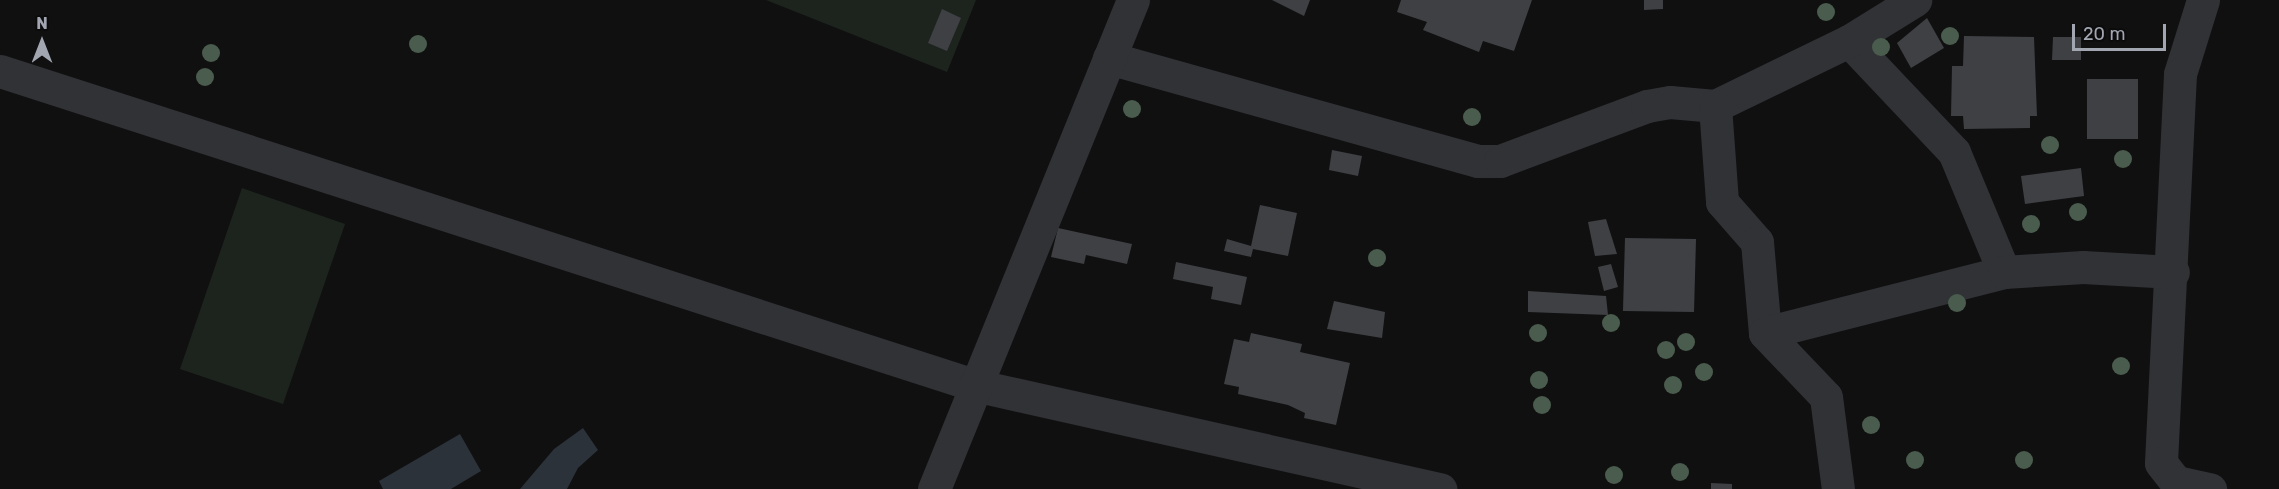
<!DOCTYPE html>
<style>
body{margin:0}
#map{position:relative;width:2279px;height:489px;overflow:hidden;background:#101011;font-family:Rubik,sans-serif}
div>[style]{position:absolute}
.green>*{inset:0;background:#1d241e}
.water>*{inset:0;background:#2b3239}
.building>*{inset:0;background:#3f4044}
.minor>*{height:33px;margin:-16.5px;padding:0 16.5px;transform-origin:16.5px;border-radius:16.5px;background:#313236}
.trees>*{width:18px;height:18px;margin:-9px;border-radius:50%;background:#4a5c4d}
span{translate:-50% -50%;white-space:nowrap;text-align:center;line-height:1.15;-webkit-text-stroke:4.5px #0b0b0c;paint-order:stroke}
.north{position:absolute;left:12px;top:12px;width:60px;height:60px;-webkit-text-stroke:4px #0b0b0c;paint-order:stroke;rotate:0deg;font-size:16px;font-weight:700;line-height:24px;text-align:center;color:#a2a6b1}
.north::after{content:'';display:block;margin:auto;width:21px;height:27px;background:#a2a6b1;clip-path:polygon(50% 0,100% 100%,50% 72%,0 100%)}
.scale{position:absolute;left:2072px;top:24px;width:94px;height:27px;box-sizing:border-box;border:3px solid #a2a6b1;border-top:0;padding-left:8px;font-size:18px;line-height:21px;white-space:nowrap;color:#a2a6b1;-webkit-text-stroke:4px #0b0b0c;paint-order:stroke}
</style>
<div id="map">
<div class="green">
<div style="clip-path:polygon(766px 0,976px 0,947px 72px)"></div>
<div style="clip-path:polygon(242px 188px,345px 224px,283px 404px,180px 369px)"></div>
</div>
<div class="water">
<div style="clip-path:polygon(583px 428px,598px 450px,578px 468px,567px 489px,520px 489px,554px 449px)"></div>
<div style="clip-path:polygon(460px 434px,481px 471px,451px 489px,383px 489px,379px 481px)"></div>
</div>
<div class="building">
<div style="clip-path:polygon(1272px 0,1310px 0,1304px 16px)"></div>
<div style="clip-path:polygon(1401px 0,1532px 0,1514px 51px,1483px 41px,1479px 52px,1423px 30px,1427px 22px,1397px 12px)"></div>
<div style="clip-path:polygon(1644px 0,1663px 0,1663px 9px,1644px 10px)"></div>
<div style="clip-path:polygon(942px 9px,961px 18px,947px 51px,928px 43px)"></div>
<div style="clip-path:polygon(1927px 18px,1944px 48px,1911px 68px,1897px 43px)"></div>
<div style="clip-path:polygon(1964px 36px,2034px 37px,2037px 116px,2030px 116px,2030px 128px,1964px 129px,1963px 116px,1951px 116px,1952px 66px,1963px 66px)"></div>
<div style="clip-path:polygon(2053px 37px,2081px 37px,2081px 60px,2052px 60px)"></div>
<div style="clip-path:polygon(2087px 79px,2138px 79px,2138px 139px,2087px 139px)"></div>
<div style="clip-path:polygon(1332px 150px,1362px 156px,1358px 176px,1329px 170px)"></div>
<div style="clip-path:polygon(2081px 168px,2084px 196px,2025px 204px,2021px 176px)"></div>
<div style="clip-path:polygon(1260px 205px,1297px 213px,1288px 256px,1253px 249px,1251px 257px,1224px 251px,1227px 239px,1251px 246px)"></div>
<div style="clip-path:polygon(1606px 219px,1617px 254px,1595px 256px,1588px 222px)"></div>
<div style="clip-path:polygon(1058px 228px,1132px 244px,1127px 264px,1086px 255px,1084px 264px,1051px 257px)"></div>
<div style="clip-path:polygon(1625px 238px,1696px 239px,1694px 312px,1623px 311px)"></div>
<div style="clip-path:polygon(1176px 262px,1247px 277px,1241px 305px,1211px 299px,1213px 287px,1173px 279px)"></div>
<div style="clip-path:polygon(1611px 264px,1618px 287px,1604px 291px,1598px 267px)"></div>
<div style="clip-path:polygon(1528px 291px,1606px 296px,1608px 315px,1528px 312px)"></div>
<div style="clip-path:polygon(1334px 301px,1385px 312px,1382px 338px,1327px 329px)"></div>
<div style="clip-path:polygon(1251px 333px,1302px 344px,1300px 352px,1350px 363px,1336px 425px,1304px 418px,1305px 413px,1288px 405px,1238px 394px,1239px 387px,1224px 384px,1234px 339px,1249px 342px)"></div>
<div style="clip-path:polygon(1711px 483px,1732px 484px,1732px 489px,1711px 489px)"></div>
</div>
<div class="minor">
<div style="left:2203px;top:0;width:77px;rotate:107.3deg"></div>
<div style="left:2180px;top:74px;width:389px;rotate:92.8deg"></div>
<div style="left:2161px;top:463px;width:24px;rotate:52deg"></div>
<div style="left:2176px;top:482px;width:35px;rotate:12deg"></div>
<div style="left:1849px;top:41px;width:153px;rotate:46.6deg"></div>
<div style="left:1954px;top:152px;width:130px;rotate:67.4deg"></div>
<div style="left:1109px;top:58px;width:383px;rotate:15.6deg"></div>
<div style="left:1478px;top:161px;width:22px"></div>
<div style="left:1500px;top:161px;width:157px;rotate:-20.5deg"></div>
<div style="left:1647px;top:106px;width:23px;rotate:-10deg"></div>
<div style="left:1670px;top:102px;width:45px;rotate:5.1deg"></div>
<div style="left:1715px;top:106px;width:149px;rotate:-25.9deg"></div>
<div style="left:1849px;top:41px;width:78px;rotate:-31.8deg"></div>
<div style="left:0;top:71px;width:1023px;rotate:17.87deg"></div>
<div style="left:974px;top:385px;width:478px;rotate:12.6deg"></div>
<div style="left:1715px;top:106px;width:96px;rotate:85.8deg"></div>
<div style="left:1722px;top:202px;width:53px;rotate:48.8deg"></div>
<div style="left:1757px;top:242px;width:91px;rotate:85deg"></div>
<div style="left:1765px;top:333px;width:88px;rotate:46.4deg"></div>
<div style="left:1826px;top:397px;width:93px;rotate:82.6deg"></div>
<div style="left:1765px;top:333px;width:247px;rotate:-14.3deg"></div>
<div style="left:2004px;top:272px;width:79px;rotate:-3.6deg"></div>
<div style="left:2083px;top:267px;width:90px;rotate:3.2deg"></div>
<div style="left:934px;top:489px;width:528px;rotate:-67.86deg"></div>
</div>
<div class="trees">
<div style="left:1826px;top:12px"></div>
<div style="left:1950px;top:36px"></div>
<div style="left:418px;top:44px"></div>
<div style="left:1881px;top:47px"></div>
<div style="left:211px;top:53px"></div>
<div style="left:205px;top:77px"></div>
<div style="left:1132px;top:109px"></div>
<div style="left:1472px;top:117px"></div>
<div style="left:2050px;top:145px"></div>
<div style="left:2123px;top:159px"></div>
<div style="left:2078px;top:212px"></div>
<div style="left:2031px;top:224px"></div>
<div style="left:1377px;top:258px"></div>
<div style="left:1957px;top:303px"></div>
<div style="left:1611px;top:323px"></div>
<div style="left:1538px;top:333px"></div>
<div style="left:1686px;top:342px"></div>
<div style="left:1666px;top:350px"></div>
<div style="left:2121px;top:366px"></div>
<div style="left:1704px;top:372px"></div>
<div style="left:1539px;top:380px"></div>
<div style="left:1673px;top:385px"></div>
<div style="left:1542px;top:405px"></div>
<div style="left:1871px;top:425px"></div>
<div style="left:1915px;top:460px"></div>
<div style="left:2024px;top:460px"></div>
<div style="left:1680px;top:472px"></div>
<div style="left:1614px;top:475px"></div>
</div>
<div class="north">N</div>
<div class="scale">20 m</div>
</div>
